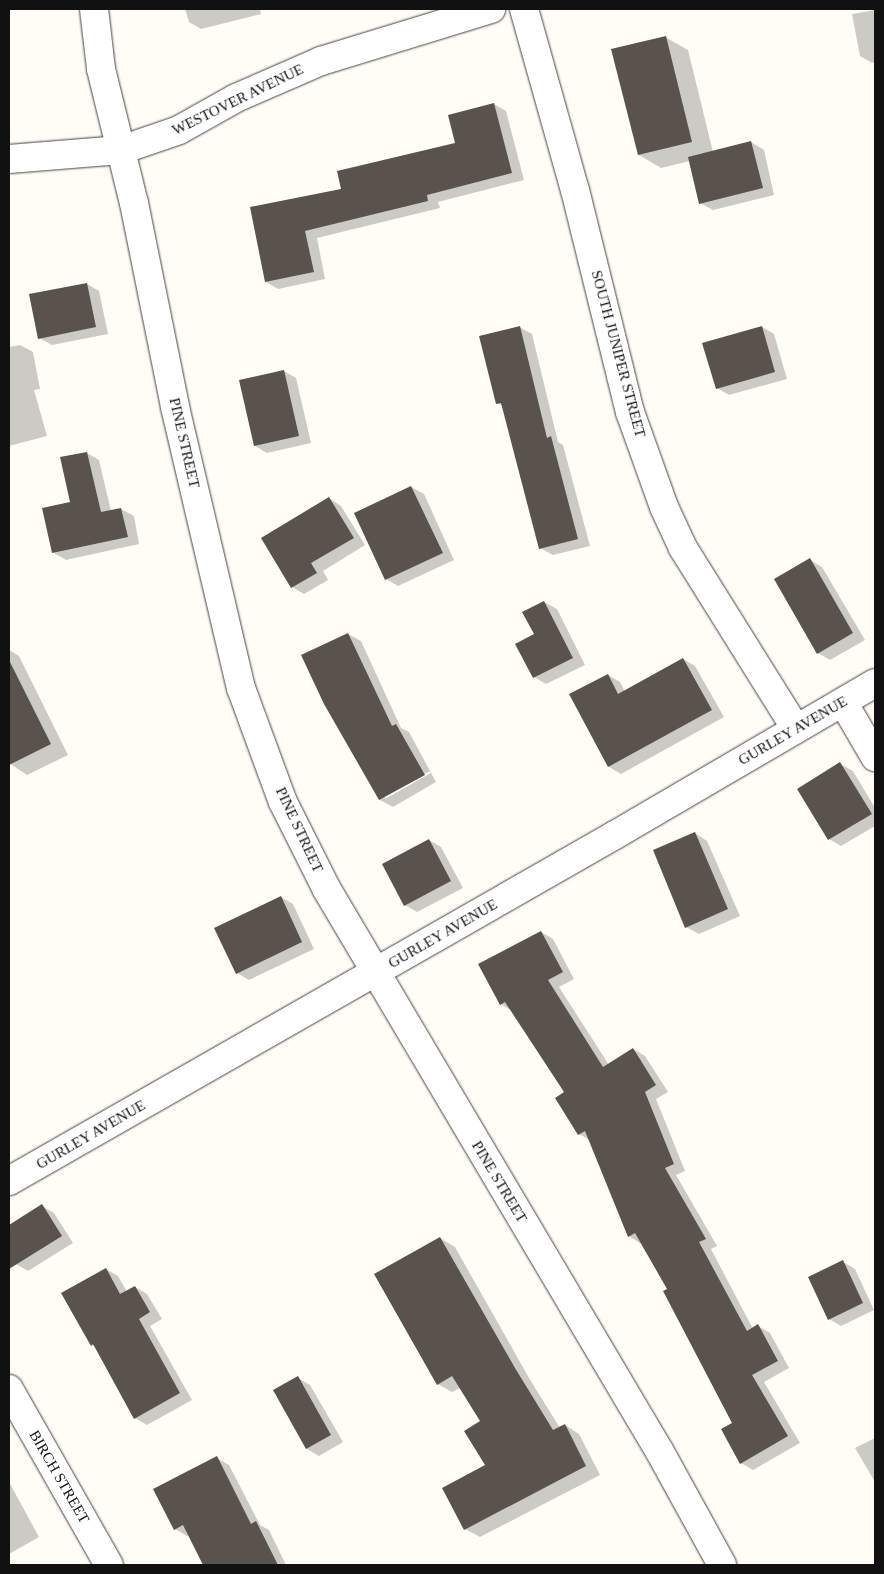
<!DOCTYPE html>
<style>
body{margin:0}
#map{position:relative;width:884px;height:1574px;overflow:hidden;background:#fffdf5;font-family:"Times New Roman",serif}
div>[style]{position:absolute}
.shadow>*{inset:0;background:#0003}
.building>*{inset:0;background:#5a524d}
.roads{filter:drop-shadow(0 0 1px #444) drop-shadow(0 0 1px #444)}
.minor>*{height:28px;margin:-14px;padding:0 14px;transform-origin:14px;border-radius:14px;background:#fff}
span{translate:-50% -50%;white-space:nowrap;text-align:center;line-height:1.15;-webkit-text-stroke:5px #fff;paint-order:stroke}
.street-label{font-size:15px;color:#111}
.frame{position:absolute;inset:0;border:10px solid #111;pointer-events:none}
</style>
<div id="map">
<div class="shadow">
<div style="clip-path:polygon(185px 9px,260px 9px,261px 14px,201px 29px,189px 22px)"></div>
<div style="clip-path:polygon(875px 10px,875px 62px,872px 63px,860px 56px,852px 14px)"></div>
<div style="clip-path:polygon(665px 37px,688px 50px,713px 152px,751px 142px,764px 150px,774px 195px,713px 210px,700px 203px,690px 161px,661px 168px,639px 155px)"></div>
<div style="clip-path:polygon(494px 104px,506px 111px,524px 180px,438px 202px,440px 208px,317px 238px,325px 279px,278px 289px,266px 282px,251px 208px,342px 190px,457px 144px)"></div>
<div style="clip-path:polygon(87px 284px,99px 291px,108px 334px,52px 345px,39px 338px)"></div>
<div style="clip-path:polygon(519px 327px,532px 334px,558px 442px,563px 445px,590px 546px,553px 555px,540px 548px,503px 406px,497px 403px)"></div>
<div style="clip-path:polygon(762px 327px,774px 334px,787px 379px,729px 395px,717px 388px)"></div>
<div style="clip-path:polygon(20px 345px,33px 352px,40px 389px,34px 390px,47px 436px,9px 446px,9px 347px)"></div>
<div style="clip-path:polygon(284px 371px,296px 378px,311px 443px,267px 453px,255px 446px)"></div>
<div style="clip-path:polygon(87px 453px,99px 460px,111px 511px,121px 509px,134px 516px,139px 544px,66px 560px,54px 553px)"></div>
<div style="clip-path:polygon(411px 487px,424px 494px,454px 560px,398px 586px,386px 579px)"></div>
<div style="clip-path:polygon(329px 498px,341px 506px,365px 545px,323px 571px,328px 580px,304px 594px,292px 587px)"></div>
<div style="clip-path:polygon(810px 560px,822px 567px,865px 640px,830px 660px,818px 653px)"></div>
<div style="clip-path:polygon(544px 602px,557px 609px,585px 665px,546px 684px,534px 677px,535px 635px)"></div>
<div style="clip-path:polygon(evenodd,348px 634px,361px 641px,401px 728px,409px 732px,436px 782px,393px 807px,380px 800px,325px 703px,348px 634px,430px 771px,431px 773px,385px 799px,385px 796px,430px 771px)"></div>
<div style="clip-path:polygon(9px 650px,19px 656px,68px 755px,27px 775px,9px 763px)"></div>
<div style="clip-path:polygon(683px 659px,695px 666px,724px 717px,621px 774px,609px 767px,608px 675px,620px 682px,625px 692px)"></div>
<div style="clip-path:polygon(840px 764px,853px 771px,875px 808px,875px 826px,841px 846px,829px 839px)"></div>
<div style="clip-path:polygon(695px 833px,707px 841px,740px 916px,699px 934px,686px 927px)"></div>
<div style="clip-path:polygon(429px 840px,441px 847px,463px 888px,417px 912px,405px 905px)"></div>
<div style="clip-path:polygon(281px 897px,293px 904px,314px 949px,249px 980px,237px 973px)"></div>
<div style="clip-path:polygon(541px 932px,553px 939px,574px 979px,559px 987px,609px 1065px,633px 1049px,645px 1056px,668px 1092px,656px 1099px,685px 1171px,676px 1175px,717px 1246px,711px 1249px,753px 1329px,758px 1326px,770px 1333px,789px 1368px,764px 1382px,800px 1443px,753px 1470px,741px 1463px,733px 1423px,668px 1289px,641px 1244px,629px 1236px,590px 1140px,579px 1134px,566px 1093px,512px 1011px,501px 1004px)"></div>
<div style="clip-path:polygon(42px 1206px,54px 1213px,73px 1243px,28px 1271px,16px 1264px,9px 1253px,9px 1227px)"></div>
<div style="clip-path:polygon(440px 1238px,455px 1247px,529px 1378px,560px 1428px,565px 1425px,579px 1434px,600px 1475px,480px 1537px,465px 1529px,487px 1466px,481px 1422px,460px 1388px,452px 1392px,438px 1384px)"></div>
<div style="clip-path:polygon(843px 1262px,855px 1269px,874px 1310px,841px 1326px,829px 1319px)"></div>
<div style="clip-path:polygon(106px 1269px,118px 1276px,127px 1292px,135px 1287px,147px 1294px,162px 1319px,150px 1326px,192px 1400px,147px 1425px,135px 1418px,96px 1347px,92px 1345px)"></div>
<div style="clip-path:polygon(298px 1378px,310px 1385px,343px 1442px,319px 1456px,307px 1449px)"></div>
<div style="clip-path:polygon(875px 1438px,875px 1482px,855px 1448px)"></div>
<div style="clip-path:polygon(217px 1458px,229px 1465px,260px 1525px,269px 1530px,286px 1565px,204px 1565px,190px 1535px,187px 1536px,175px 1529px)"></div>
<div style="clip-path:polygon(9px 1482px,39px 1537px,9px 1554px)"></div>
</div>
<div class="building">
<div style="clip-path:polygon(666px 36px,692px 142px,638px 155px,611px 49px)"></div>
<div style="clip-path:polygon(494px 103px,512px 173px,427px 195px,428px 201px,305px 231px,314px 272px,265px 282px,250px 207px,341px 189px,337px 171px,455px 143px,448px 115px)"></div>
<div style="clip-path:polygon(751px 141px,763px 188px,699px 204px,688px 157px)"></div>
<div style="clip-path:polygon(87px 283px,96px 327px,38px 339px,29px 294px)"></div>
<div style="clip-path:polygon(520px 326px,547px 438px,551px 436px,578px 539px,539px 549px,501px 403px,496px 404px,479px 336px)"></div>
<div style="clip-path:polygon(762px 326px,775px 372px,716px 389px,702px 343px)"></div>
<div style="clip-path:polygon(284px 370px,299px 436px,254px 446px,239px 380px)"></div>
<div style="clip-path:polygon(87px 452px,101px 512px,121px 508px,128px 537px,52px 553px,42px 508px,70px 502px,60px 457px)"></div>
<div style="clip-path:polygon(411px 486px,443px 553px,385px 580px,354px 513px)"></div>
<div style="clip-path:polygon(329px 497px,354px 538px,311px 563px,317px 573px,291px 588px,261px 538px)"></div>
<div style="clip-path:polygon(810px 558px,853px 633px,817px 654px,774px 579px)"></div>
<div style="clip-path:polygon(544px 601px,573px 658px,533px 678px,515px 644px,534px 634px,522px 612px)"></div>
<div style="clip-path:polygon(348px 633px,392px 726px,396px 724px,425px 775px,379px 800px,324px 704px,301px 655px)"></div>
<div style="clip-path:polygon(683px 658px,712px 710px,608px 767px,569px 694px,608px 674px,618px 694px)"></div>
<div style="clip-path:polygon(9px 660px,51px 744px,9px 765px)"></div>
<div style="clip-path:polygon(840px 762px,872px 814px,828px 840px,797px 789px)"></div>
<div style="clip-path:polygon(695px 832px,728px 909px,685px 928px,653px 850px)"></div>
<div style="clip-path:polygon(429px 839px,451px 881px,404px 906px,382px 864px)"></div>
<div style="clip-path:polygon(281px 896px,302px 942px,236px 974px,214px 928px)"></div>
<div style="clip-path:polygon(541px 931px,563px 972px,548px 980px,603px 1067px,633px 1048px,656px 1085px,645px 1092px,674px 1164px,665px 1168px,706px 1239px,699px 1242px,747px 1331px,758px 1324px,778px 1361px,752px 1375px,788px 1436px,740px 1464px,721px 1429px,732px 1423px,663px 1291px,667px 1289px,635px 1233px,628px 1237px,585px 1131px,578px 1135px,555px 1098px,564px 1092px,505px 1002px,500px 1005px,478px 964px)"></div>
<div style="clip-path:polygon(42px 1204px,62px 1236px,9px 1269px,9px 1225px)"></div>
<div style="clip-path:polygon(440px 1237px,515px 1368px,553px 1430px,565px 1424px,586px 1466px,464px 1530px,442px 1488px,485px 1465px,464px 1431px,480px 1421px,452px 1376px,437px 1385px,374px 1274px)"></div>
<div style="clip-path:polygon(843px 1260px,863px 1303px,828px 1320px,808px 1277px)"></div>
<div style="clip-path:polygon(106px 1268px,120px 1294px,135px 1286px,150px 1312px,139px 1319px,180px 1393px,134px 1419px,93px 1344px,91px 1346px,61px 1293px)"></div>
<div style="clip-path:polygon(298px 1376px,331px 1435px,306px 1449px,273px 1390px)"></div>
<div style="clip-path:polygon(217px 1456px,251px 1524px,256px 1521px,278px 1565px,203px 1565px,183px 1525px,174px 1530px,153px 1489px)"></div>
</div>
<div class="roads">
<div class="minor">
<div style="left:94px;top:9px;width:60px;rotate:83.3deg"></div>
<div style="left:101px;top:69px;width:138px;rotate:76.2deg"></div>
<div style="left:134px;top:203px;width:208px;rotate:78.6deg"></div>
<div style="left:175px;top:407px;width:289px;rotate:76.8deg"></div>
<div style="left:241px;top:688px;width:121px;rotate:69.8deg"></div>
<div style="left:283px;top:802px;width:96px;rotate:63.4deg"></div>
<div style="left:326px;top:888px;width:655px;rotate:59.37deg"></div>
<div style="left:660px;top:1452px;width:129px;rotate:61.2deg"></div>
<div style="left:524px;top:9px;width:188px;rotate:74.3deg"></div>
<div style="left:575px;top:190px;width:229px;rotate:76.1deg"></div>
<div style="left:630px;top:412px;width:101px;rotate:70.3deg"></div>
<div style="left:664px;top:507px;width:45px;rotate:65.1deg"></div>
<div style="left:683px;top:548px;width:213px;rotate:58deg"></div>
<div style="left:9px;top:159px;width:112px;rotate:-4.6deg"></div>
<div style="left:121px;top:150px;width:61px;rotate:-19deg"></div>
<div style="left:179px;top:130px;width:65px;rotate:-29.3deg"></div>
<div style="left:236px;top:98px;width:93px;rotate:-23.5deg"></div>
<div style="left:321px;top:61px;width:178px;rotate:-17deg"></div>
<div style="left:843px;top:702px;width:64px;rotate:59.8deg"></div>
<div style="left:9px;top:1181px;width:698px;rotate:-29.72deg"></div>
<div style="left:615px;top:835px;width:301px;rotate:-30.3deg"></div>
<div style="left:9px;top:1389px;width:202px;rotate:60.4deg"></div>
</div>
</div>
<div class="street-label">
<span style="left:238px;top:100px;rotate:-26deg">WESTOVER AVENUE</span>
<span style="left:618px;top:354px;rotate:75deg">SOUTH JUNIPER STREET</span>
<span style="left:184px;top:443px;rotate:77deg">PINE STREET</span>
<span style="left:793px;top:731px;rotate:-30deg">GURLEY AVENUE</span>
<span style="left:299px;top:830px;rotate:65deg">PINE STREET</span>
<span style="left:443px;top:934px;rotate:-30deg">GURLEY AVENUE</span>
<span style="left:91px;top:1135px;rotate:-30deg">GURLEY AVENUE</span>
<span style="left:499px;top:1182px;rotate:59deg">PINE STREET</span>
<span style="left:59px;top:1477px;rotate:60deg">BIRCH STREET</span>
</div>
<div class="frame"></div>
</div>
